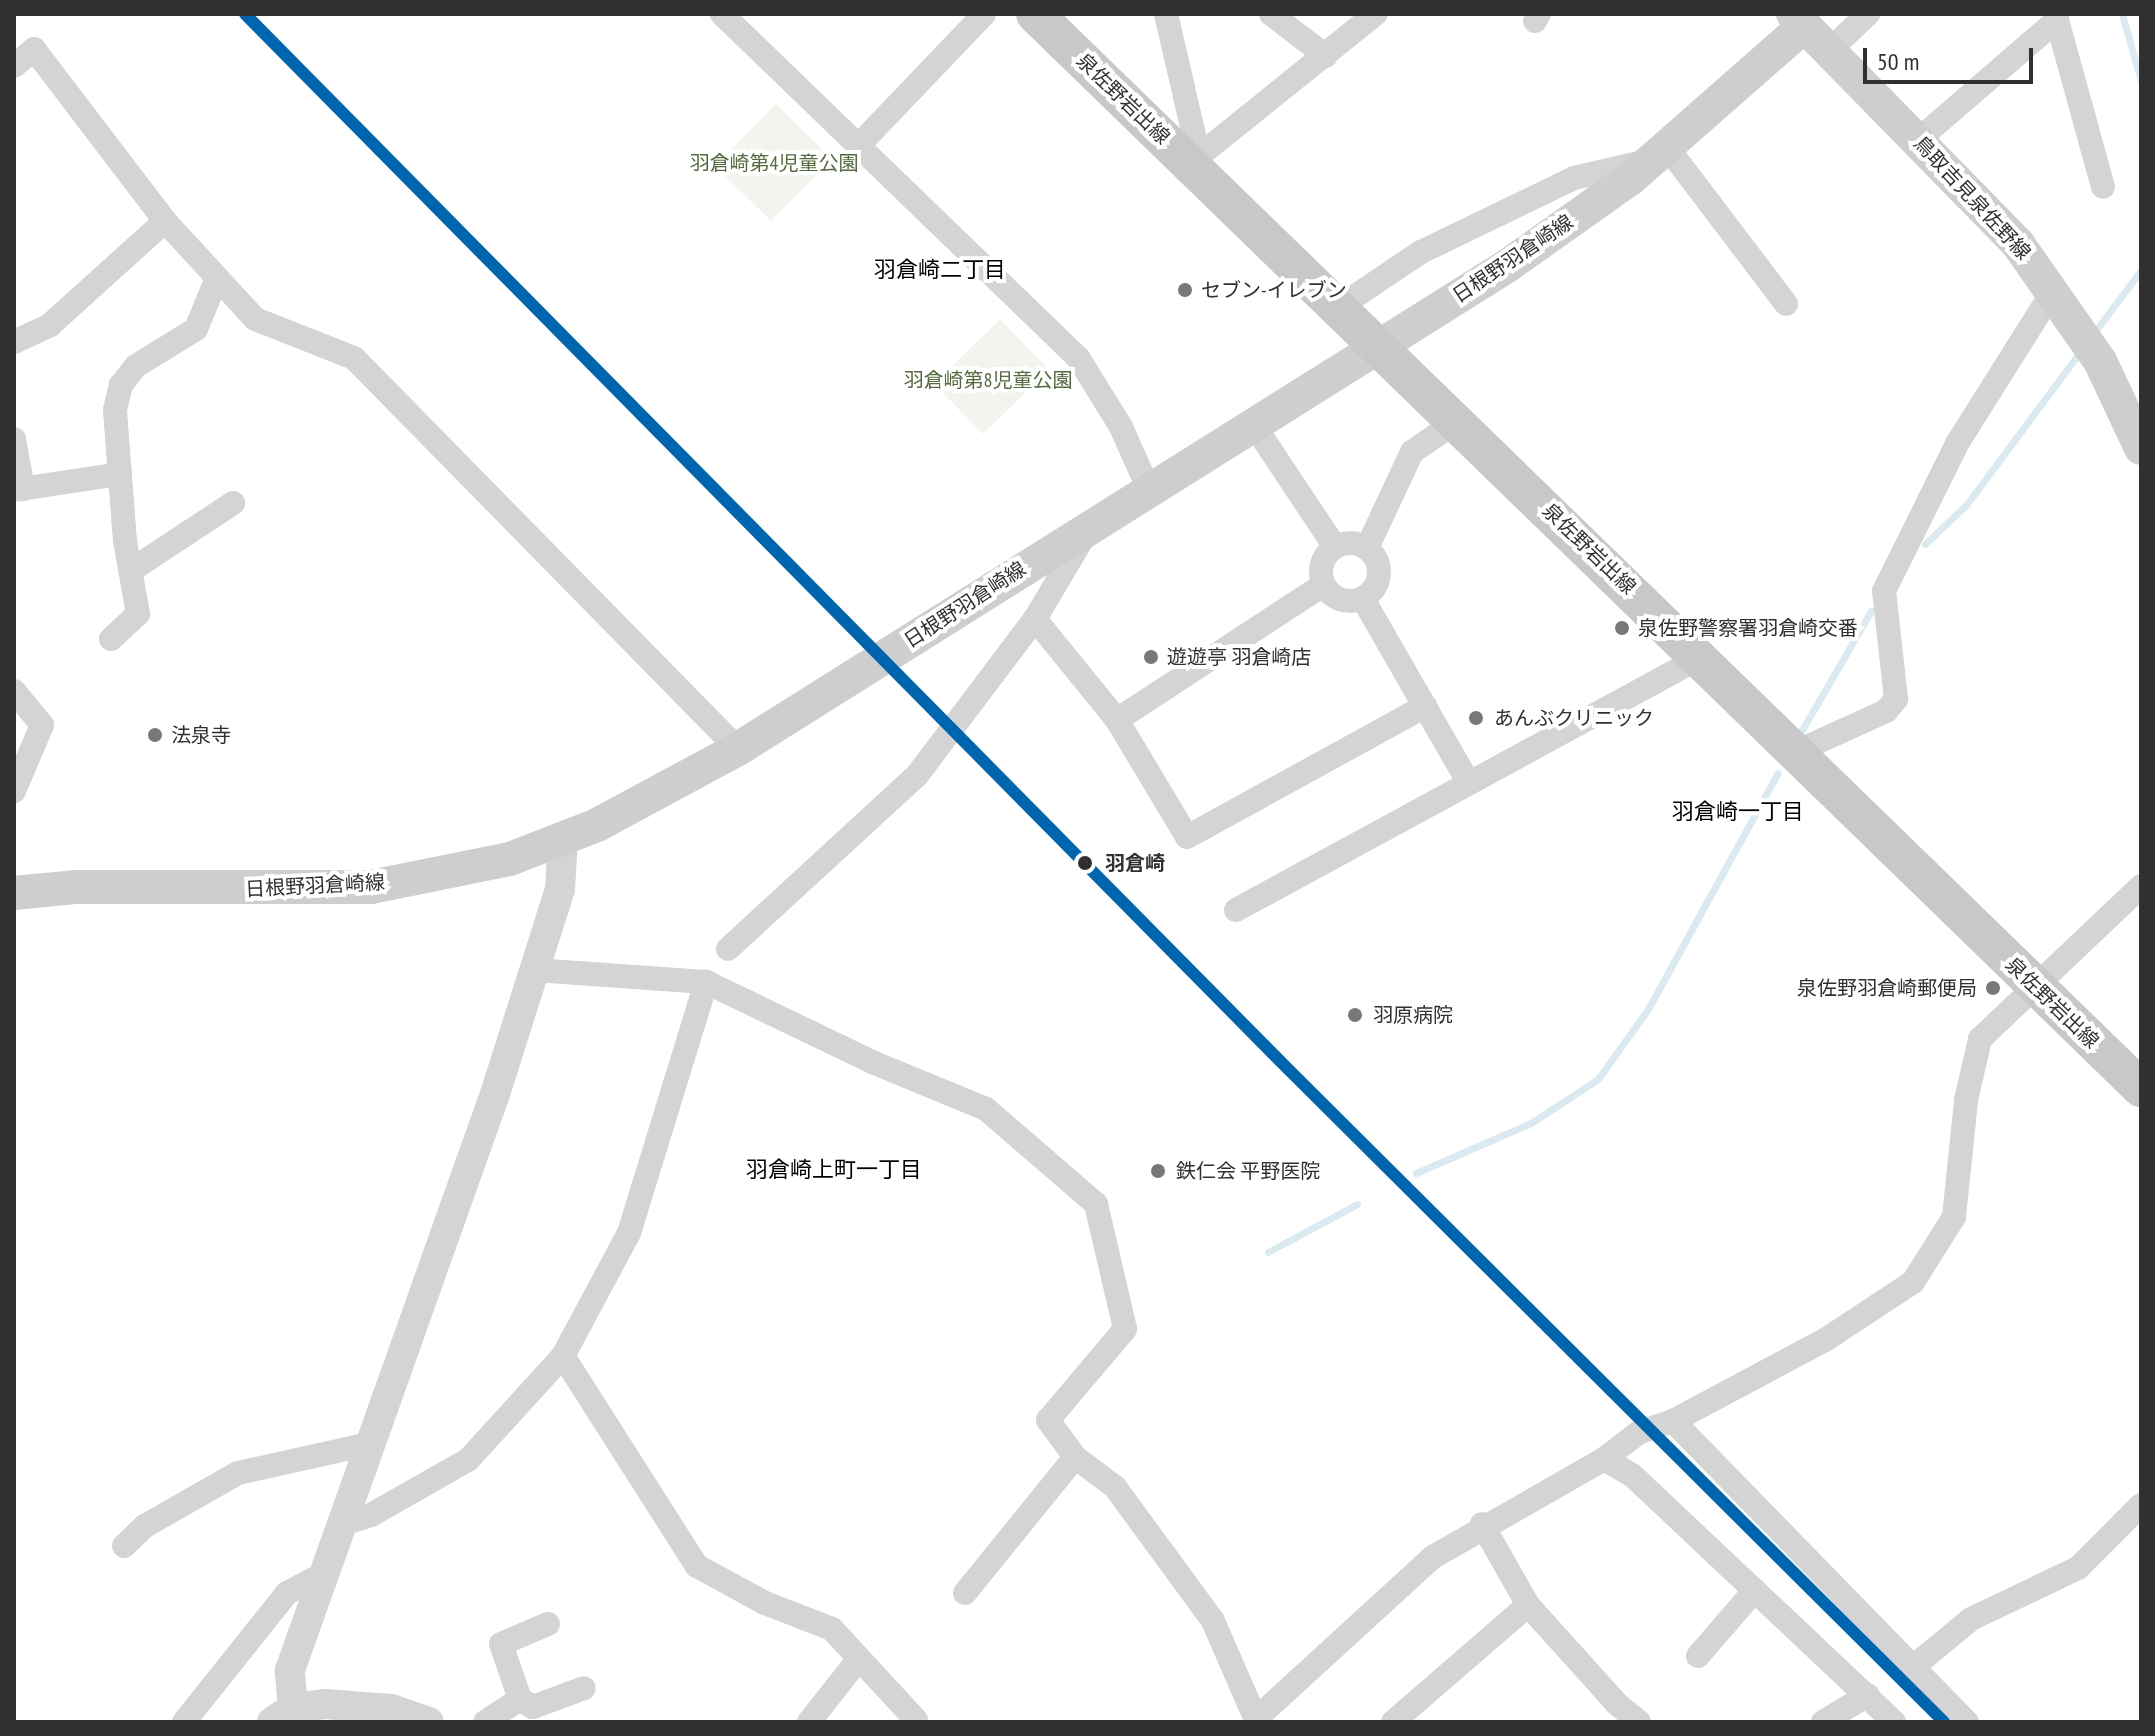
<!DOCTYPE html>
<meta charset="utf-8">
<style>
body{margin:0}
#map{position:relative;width:2155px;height:1736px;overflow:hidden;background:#fff;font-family:"PT Sans Narrow","Noto Sans JP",sans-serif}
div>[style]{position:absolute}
.green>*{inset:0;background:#f1f5ed}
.stream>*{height:7px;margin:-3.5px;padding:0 3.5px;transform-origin:3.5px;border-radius:3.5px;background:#dbe9f1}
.minor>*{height:24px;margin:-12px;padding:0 12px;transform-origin:12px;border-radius:12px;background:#d4d4d4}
.minor>.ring{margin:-12px;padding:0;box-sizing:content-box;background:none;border:24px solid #d4d4d4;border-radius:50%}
.tertiary>*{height:30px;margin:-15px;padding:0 15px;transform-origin:15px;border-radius:15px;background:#d4d4d4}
.secondary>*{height:34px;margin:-17px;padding:0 17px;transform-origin:17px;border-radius:17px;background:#cecece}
.primary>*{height:38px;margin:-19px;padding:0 19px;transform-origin:19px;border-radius:19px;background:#c8c8c8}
.rail-1>*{height:12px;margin:-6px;padding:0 6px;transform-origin:6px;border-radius:6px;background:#0065af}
.dots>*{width:22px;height:22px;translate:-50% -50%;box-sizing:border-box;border:4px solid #fff;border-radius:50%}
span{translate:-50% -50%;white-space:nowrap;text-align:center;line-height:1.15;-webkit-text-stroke:8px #fff;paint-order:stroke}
.street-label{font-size:20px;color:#303030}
.park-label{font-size:20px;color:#556a3f}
.poi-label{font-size:20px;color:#303030}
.left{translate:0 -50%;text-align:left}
.right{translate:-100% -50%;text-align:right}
.stop-label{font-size:20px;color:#303030;font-weight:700}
.neighbourhood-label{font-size:22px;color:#000}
.frame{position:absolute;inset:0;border:16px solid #303030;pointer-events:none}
.scale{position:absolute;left:1863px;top:48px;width:170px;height:36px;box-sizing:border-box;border:4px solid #303030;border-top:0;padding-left:10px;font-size:24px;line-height:28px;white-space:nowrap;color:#303030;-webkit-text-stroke:6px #fff;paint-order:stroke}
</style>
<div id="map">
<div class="green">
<div style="clip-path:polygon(776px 104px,832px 159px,771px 221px,715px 166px)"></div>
<div style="clip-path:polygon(1000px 319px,1049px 370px,983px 434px,934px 384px)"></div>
</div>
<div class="stream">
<div style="left:2122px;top:14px;width:70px;rotate:74.2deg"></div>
<div style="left:2096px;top:330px;width:75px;rotate:-53.1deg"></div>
<div style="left:1925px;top:544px;width:58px;rotate:-43.6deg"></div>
<div style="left:1967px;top:504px;width:189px;rotate:-53.4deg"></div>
<div style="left:1802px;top:730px;width:138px;rotate:-59.9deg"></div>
<div style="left:1416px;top:1173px;width:125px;rotate:-23.5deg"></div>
<div style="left:1531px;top:1123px;width:80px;rotate:-33.3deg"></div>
<div style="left:1598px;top:1079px;width:86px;rotate:-54.5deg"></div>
<div style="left:1648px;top:1009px;width:269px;rotate:-61.2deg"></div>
<div style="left:1268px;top:1252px;width:101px;rotate:-28.3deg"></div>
</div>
<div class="minor">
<div style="left:722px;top:14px;width:496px;rotate:44deg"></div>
<div style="left:1079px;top:359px;width:80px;rotate:58.3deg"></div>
<div style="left:1121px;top:427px;width:69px;rotate:66deg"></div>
<div style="left:1166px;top:14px;width:147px;rotate:77deg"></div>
<div style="left:1271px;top:14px;width:69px;rotate:37.4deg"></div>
<div style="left:2057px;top:20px;width:173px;rotate:74.6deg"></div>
<div style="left:1535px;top:21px;width:8px;rotate:-60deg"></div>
<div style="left:1829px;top:51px;width:54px;rotate:-43.5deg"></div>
<div style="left:14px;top:66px;width:26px;rotate:-40deg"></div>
<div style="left:34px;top:49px;width:216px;rotate:52.7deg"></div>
<div style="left:165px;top:221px;width:133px;rotate:47.4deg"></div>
<div style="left:255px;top:319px;width:106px;rotate:21.5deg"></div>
<div style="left:354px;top:358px;width:548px;rotate:45.52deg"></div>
<div style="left:1918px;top:140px;width:184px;rotate:-40.8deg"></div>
<div style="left:2057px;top:20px;width:6px;rotate:-99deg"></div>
<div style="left:858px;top:146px;width:182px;rotate:-46.3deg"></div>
<div style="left:1667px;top:147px;width:197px;rotate:52.8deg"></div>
<div style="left:1190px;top:163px;width:238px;rotate:-38.8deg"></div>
<div style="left:1339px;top:307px;width:99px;rotate:-33.9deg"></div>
<div style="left:1421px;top:252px;width:170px;rotate:-25.8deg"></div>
<div style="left:1574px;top:178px;width:80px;rotate:-13deg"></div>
<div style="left:14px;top:342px;width:40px;rotate:-25deg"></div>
<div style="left:50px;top:325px;width:155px;rotate:-42.1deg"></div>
<div style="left:1252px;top:422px;width:150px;rotate:56.4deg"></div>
<div style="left:14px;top:439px;width:51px;rotate:79.8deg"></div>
<div style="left:14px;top:490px;width:107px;rotate:-8.6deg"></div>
<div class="ring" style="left:1321px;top:543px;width:34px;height:34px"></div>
<div style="left:1367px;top:548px;width:106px;rotate:-64.9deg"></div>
<div style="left:1412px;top:452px;width:55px;rotate:-34.6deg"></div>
<div style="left:133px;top:569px;width:120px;rotate:-33.4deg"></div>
<div style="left:1323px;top:585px;width:246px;rotate:146.8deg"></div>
<div style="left:1117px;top:720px;width:136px;rotate:59.1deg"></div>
<div style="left:1187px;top:837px;width:272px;rotate:-28.8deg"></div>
<div style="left:1363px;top:599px;width:212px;rotate:60.1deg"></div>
<div style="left:1035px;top:619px;width:130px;rotate:50.9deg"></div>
<div style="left:111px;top:639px;width:37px;rotate:-43deg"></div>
<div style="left:138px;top:614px;width:74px;rotate:-100.1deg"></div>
<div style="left:125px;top:541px;width:131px;rotate:-94.4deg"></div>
<div style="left:115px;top:410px;width:26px;rotate:-77deg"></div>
<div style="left:121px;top:385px;width:24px;rotate:-52deg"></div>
<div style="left:136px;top:366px;width:70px;rotate:-31.7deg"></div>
<div style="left:196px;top:329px;width:55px;rotate:-67.6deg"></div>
<div style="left:14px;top:691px;width:44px;rotate:50.5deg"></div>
<div style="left:42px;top:725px;width:72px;rotate:113deg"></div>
<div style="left:1798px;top:751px;width:97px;rotate:-24.4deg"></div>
<div style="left:1886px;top:711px;width:16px;rotate:-50deg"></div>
<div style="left:1896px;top:699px;width:109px;rotate:-96.3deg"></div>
<div style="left:1884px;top:591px;width:166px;rotate:-63.6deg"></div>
<div style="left:1958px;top:442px;width:178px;rotate:-57.8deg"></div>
<div style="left:1236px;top:910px;width:529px;rotate:-28.55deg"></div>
<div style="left:728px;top:949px;width:258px;rotate:-42.6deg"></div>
<div style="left:918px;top:774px;width:194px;rotate:-53deg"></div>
<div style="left:1035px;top:619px;width:96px;rotate:-59.4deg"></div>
<div style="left:535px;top:970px;width:171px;rotate:4deg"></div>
<div style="left:706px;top:982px;width:184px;rotate:25.7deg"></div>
<div style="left:872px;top:1062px;width:123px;rotate:22.4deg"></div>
<div style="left:986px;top:1109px;width:145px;rotate:40.8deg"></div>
<div style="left:1096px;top:1204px;width:128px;rotate:76.9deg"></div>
<div style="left:1125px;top:1329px;width:119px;rotate:130.2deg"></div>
<div style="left:1048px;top:1420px;width:46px;rotate:53.9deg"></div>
<div style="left:1075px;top:1457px;width:50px;rotate:36.9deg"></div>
<div style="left:1115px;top:1487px;width:166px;rotate:53.8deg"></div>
<div style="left:1213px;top:1621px;width:110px;rotate:66.5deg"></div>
<div style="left:563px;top:1356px;width:249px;rotate:57.5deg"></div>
<div style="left:697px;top:1566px;width:77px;rotate:28.6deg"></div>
<div style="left:765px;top:1603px;width:72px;rotate:21.2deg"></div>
<div style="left:832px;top:1629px;width:124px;rotate:47.3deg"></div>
<div style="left:1673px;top:1421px;width:421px;rotate:45.7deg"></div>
<div style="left:1604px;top:1459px;width:32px;rotate:30deg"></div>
<div style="left:1632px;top:1475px;width:360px;rotate:43.3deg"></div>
<div style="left:343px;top:1524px;width:29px;rotate:-18deg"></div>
<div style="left:371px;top:1515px;width:112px;rotate:-29.6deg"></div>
<div style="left:468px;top:1460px;width:141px;rotate:-47.6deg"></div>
<div style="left:563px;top:1356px;width:140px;rotate:-61.8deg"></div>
<div style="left:629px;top:1233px;width:263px;rotate:-72.9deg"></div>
<div style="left:1482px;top:1524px;width:93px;rotate:60.4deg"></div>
<div style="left:1528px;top:1605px;width:133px;rotate:48deg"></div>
<div style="left:1617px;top:1704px;width:28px;rotate:39deg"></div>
<div style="left:124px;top:1546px;width:29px;rotate:-44deg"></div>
<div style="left:145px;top:1526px;width:107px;rotate:-29.7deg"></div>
<div style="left:238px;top:1473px;width:138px;rotate:-12.5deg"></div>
<div style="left:965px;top:1593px;width:175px;rotate:-51deg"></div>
<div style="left:1698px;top:1656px;width:87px;rotate:-49.2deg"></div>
<div style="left:1913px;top:1667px;width:75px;rotate:-39.6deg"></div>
<div style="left:1971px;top:1619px;width:119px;rotate:-25.5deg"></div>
<div style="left:2078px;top:1568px;width:89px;rotate:-45deg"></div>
<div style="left:520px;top:1699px;width:58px;rotate:-109.1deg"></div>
<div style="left:501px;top:1644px;width:51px;rotate:-23.1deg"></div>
<div style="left:1257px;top:1718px;width:239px;rotate:-42.5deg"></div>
<div style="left:1433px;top:1557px;width:197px;rotate:-29.8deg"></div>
<div style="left:1604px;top:1459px;width:43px;rotate:-37.4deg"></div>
<div style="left:1638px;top:1433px;width:37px;rotate:-19deg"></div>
<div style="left:1673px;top:1421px;width:172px;rotate:-28.1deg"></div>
<div style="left:1825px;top:1340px;width:105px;rotate:-33.4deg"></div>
<div style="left:1913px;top:1282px;width:77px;rotate:-57.8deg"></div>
<div style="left:1954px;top:1217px;width:118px;rotate:-84.1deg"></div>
<div style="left:1966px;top:1100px;width:63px;rotate:-77.1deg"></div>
<div style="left:1980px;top:1039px;width:222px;rotate:-43.5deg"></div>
<div style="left:184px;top:1722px;width:165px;rotate:-51.4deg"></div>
<div style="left:287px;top:1593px;width:43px;rotate:-27.8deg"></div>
<div style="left:485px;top:1722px;width:42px;rotate:-33.3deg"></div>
<div style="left:520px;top:1699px;width:15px;rotate:32deg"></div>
<div style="left:533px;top:1707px;width:54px;rotate:-20.4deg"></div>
<div style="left:809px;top:1722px;width:79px;rotate:-51.7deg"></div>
<div style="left:1393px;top:1722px;width:179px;rotate:-40.9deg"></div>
<div style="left:1823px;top:1722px;width:52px;rotate:-31deg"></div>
</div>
<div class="tertiary">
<div style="left:293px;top:1708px;width:38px;rotate:-95deg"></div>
<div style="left:290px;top:1670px;width:611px;rotate:-70.41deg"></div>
<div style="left:495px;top:1094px;width:215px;rotate:-72.4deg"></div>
<div style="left:560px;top:889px;width:50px;rotate:-86.6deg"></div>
<div style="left:272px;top:1722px;width:25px;rotate:-34deg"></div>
<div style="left:293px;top:1708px;width:32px;rotate:-7deg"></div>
<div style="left:325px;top:1704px;width:66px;rotate:4.3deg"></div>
<div style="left:391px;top:1709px;width:40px;rotate:18.9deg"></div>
</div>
<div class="secondary">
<div style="left:1793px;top:14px;width:322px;rotate:45.6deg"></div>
<div style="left:2018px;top:244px;width:143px;rotate:55deg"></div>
<div style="left:2100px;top:361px;width:96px;rotate:64.8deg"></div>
<div style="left:14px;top:893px;width:61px;rotate:-5.6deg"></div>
<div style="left:75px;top:887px;width:296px"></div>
<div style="left:371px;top:887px;width:142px;rotate:-11.4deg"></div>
<div style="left:510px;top:859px;width:93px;rotate:-21.3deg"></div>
<div style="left:597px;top:825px;width:160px;rotate:-28.3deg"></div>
<div style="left:738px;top:749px;width:908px;rotate:-32.13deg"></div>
<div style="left:1507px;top:266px;width:151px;rotate:-35.3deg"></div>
<div style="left:1630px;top:179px;width:232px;rotate:-41.3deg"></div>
</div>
<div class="primary">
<div style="left:1035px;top:14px;width:1542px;rotate:44.16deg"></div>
</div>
<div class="rail-1">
<div style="left:245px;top:14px;width:1472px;rotate:45.33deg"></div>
<div style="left:1280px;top:1061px;width:937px;rotate:44.87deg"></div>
</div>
<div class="dots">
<div style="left:1185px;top:290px;background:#787878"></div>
<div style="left:1622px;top:628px;background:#787878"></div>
<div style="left:1151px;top:657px;background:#787878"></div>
<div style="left:1476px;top:718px;background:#787878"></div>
<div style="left:155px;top:735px;background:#787878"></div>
<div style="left:1085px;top:863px;background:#303030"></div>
<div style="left:1993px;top:988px;background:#787878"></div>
<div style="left:1355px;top:1015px;background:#787878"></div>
<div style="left:1158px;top:1171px;background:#787878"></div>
</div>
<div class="street-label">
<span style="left:1123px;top:99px;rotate:44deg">泉佐野岩出線</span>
<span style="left:1972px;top:198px;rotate:47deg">鳥取吉見泉佐野線</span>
<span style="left:1513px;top:259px;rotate:-34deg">日根野羽倉崎線</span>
<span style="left:1589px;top:549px;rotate:44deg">泉佐野岩出線</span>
<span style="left:965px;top:605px;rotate:-33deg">日根野羽倉崎線</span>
<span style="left:315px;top:886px;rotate:-3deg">日根野羽倉崎線</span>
<span style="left:2052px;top:1003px;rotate:44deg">泉佐野岩出線</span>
</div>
<div class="park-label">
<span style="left:774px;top:163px">羽倉崎第4児童公園</span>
<span style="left:988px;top:380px">羽倉崎第8児童公園</span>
</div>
<div class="poi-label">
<span class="left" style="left:1201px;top:290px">セブン-イレブン</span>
<span class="left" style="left:1638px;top:628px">泉佐野警察署羽倉崎交番</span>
<span class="left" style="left:1167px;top:657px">遊遊亭 羽倉崎店</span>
<span class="left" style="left:1494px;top:718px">あんぶクリニック</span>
<span class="left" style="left:171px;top:735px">法泉寺</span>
<span class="right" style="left:1977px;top:988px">泉佐野羽倉崎郵便局</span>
<span class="left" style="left:1373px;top:1015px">羽原病院</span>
<span class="left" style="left:1176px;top:1171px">鉄仁会 平野医院</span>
</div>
<div class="stop-label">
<span class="left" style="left:1105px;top:863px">羽倉崎</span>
</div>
<div class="neighbourhood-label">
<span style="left:940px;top:270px">羽倉崎二丁目</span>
<span style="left:1738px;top:812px">羽倉崎一丁目</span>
<span style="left:834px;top:1170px">羽倉崎上町一丁目</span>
</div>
<div class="frame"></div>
<div class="scale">50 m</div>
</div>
